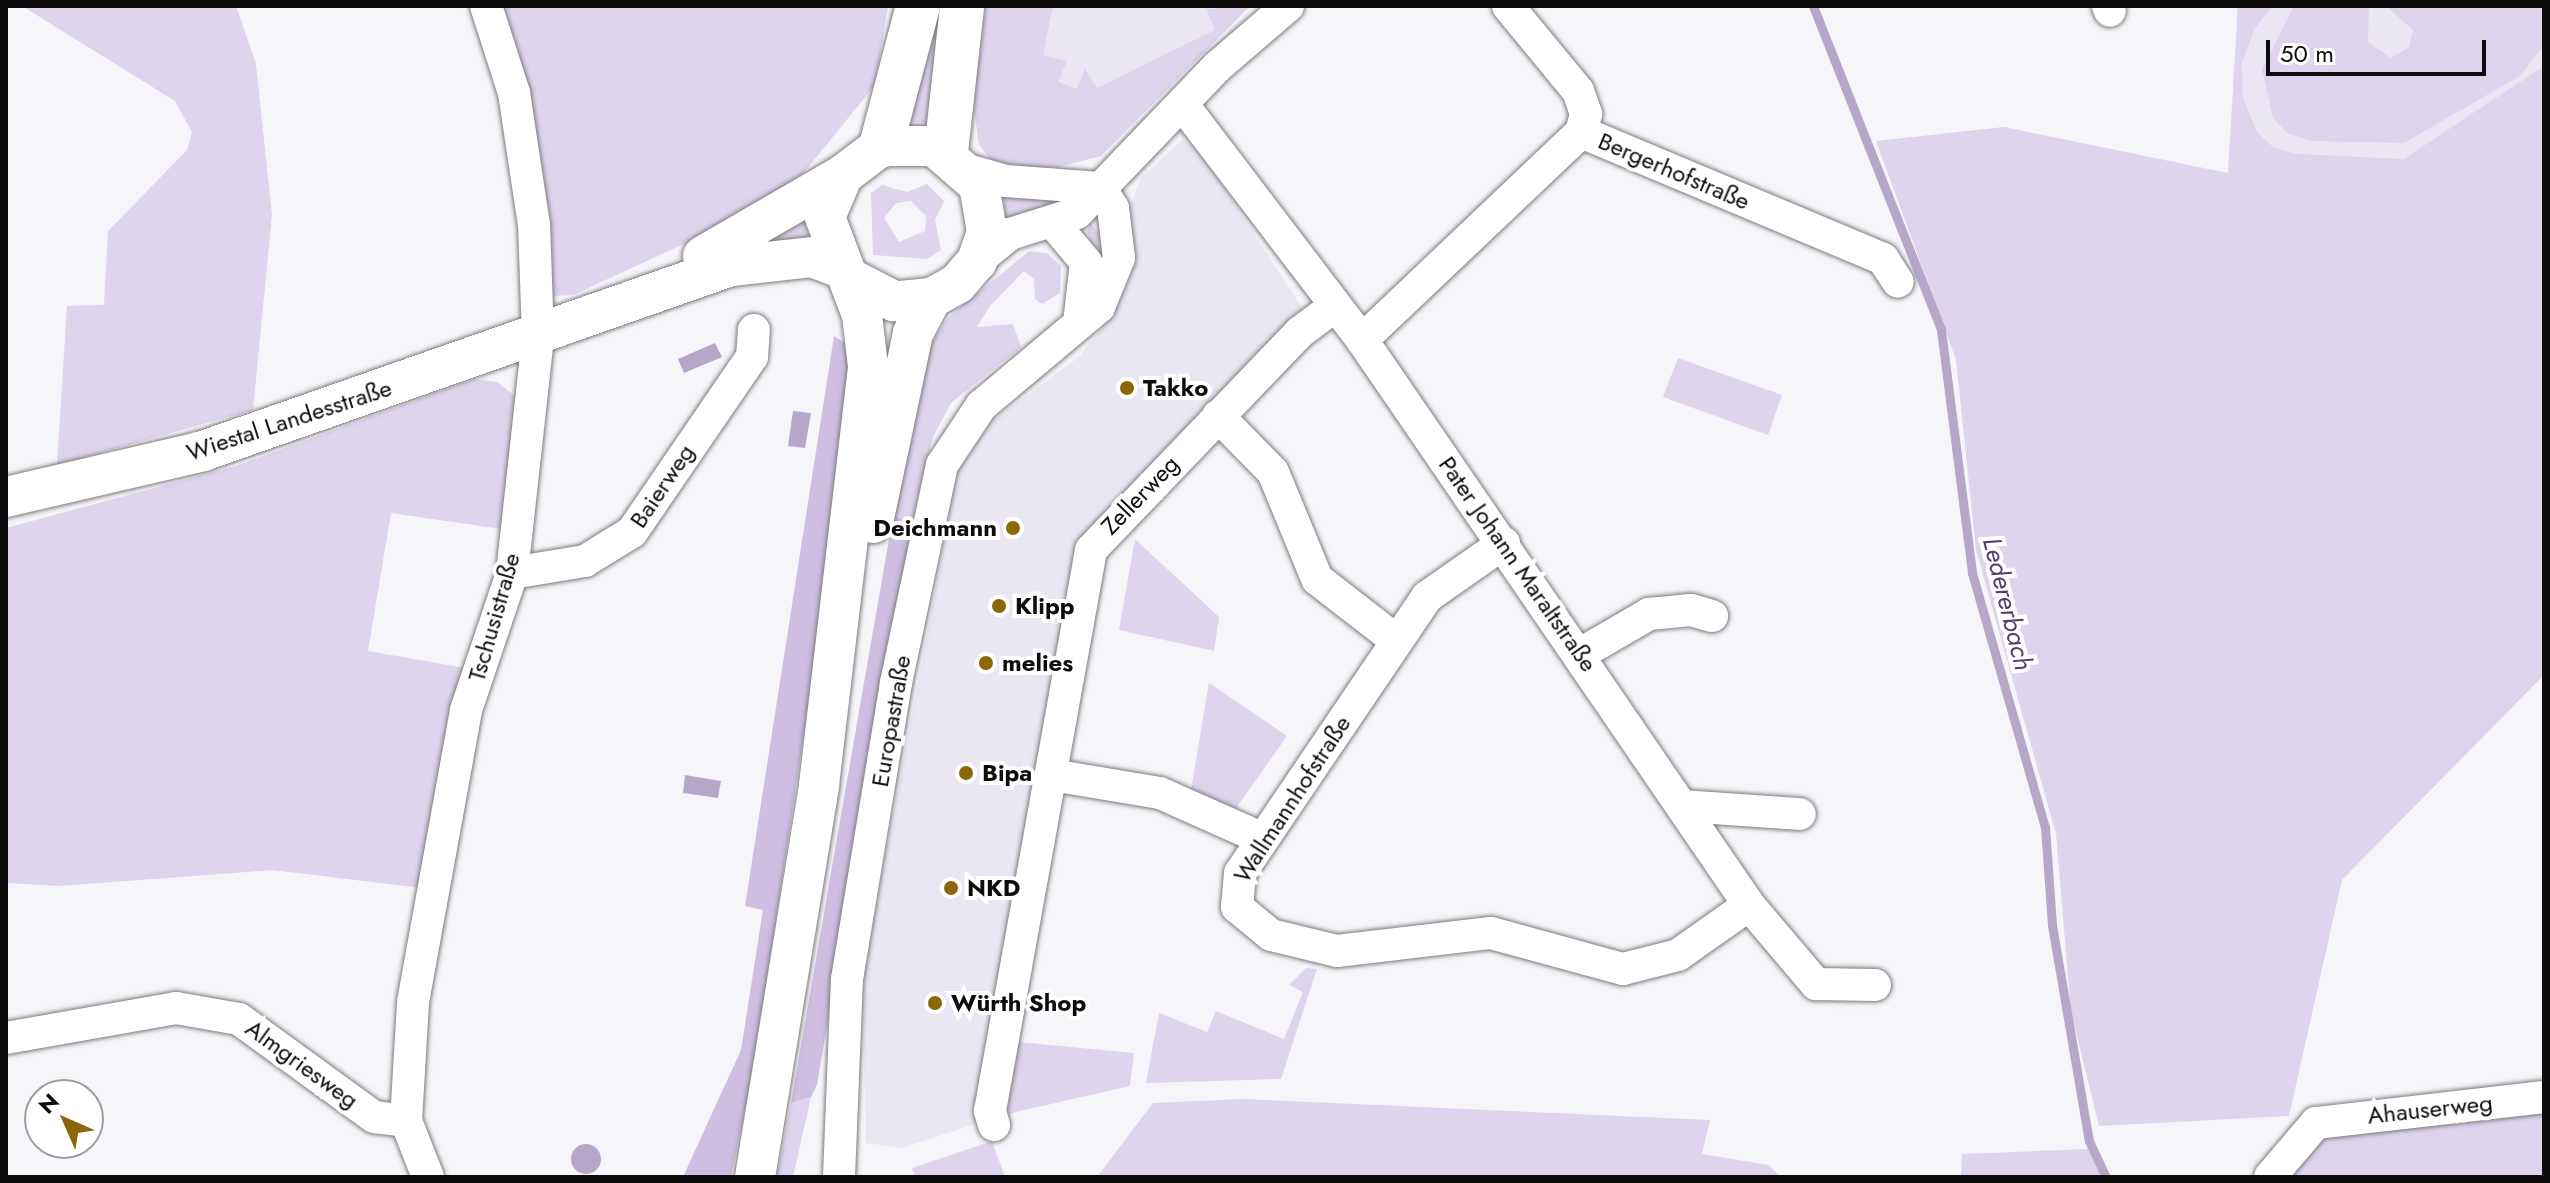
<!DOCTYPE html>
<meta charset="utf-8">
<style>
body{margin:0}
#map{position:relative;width:2550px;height:1183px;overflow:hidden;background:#f6f5f9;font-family:Jost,sans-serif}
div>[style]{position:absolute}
.built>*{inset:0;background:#ebe7f2}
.green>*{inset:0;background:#ded4ee}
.forest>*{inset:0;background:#cdbee2}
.water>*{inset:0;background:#b6a7ca}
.round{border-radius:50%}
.stream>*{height:9px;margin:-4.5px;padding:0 4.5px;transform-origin:4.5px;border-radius:4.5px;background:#b6a7ca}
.roads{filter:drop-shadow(0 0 2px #7d7b7f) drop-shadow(0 0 2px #7d7b7f)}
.minor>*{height:32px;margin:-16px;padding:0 16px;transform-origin:16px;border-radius:16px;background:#fff}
.major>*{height:40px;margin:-20px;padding:0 20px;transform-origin:20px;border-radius:20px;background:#fff}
.highway>*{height:44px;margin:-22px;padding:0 22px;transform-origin:22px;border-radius:22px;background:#fff}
.dots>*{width:22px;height:22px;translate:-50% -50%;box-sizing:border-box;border:4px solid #fff;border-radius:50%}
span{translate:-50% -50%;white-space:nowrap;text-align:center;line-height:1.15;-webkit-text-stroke:8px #fff;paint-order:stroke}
.street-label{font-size:24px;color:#0d0c0d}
.poi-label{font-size:24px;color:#0d0c0d;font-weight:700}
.left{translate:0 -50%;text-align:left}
.right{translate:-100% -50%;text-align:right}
.water-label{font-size:26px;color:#543e6e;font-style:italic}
.frame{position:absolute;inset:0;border:8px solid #0d0c0d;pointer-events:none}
.north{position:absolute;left:24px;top:1079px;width:80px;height:80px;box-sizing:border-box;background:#fff;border:2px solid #9e9e9e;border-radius:50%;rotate:315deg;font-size:22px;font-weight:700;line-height:32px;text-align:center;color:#0d0c0d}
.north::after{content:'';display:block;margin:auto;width:28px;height:36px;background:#8c6708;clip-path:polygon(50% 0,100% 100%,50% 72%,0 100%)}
.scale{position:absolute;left:2266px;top:40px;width:220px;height:36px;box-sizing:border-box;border:4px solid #0d0c0d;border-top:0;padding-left:10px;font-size:24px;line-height:28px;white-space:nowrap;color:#0d0c0d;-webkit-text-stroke:6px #fff;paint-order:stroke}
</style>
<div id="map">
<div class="built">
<div style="clip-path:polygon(1037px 6px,1250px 6px,1101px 156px,1050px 164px)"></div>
<div style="clip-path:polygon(2238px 6px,2544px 6px,2544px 106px,2428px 205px,2228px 173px)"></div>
<div style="clip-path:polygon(1183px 139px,1202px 154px,1318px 332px,1108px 543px,999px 1116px,902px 1148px,866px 1143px,862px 981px,958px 469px,991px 422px,1080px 356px,1110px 318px,1131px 276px,1130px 208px,1140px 179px)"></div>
</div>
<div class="green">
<div style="clip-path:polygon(22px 6px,236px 6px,256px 64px,272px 215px,253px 410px,57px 465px,67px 306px,104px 305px,108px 231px,187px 150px,192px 132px,175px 101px)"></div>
<div style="clip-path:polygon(496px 6px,888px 6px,875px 85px,797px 181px,749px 214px,573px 295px,551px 296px)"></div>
<div style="clip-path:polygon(938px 6px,943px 6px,932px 124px,911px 121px)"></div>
<div style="clip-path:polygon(986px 6px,1053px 6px,1043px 55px,1067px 61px,1058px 82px,1077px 89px,1085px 69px,1097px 88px,1215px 30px,1206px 9px,1250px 6px,1101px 156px,1035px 173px,991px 160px,979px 145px,972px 95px)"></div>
<div style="clip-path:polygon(2238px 6px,2273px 6px,2255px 28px,2242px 63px,2243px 97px,2257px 132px,2274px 148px,2298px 154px,2404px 159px,2544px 66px,2544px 675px,2342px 880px,2289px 1116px,2099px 1126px,2071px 1012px,2056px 834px,1976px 550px,1956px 360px,1876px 141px,2004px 127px,2228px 173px)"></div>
<div style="clip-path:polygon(2294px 6px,2369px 6px,2368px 42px,2391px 58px,2409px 47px,2413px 30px,2386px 6px,2544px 6px,2544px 45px,2520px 76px,2404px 143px,2311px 141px,2287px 133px,2273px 118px,2262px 69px)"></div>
<div style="clip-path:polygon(evenodd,927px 184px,944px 201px,935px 220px,941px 250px,927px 259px,873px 255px,871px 193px,882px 185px,907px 192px,927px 184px,911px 201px,926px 216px,925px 231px,899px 242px,884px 218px,896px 203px,911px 201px)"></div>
<div style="clip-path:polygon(1004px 196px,1066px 200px,1006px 219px)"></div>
<div style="clip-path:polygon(806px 217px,809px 249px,738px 249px)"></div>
<div style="clip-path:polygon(1091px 223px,1107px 244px,1103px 269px,1087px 231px)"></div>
<div style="clip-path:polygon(1029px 251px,1047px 253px,1061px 266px,1060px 293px,1042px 304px,1035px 299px,1034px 279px,1024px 271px,990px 306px,977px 327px,1013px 324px,1021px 347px,951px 403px,933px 437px,912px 523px,893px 516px,929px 346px,949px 317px)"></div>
<div style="clip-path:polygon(1678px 358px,1782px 395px,1768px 435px,1663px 397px)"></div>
<div style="clip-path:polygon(474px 379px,497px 382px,515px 396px,521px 421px,508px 530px,391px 513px,368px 651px,465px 668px,422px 888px,272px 870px,60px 886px,6px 883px,6px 528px,236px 466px)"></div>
<div style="clip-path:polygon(1135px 539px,1219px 617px,1214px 651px,1119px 630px)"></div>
<div style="clip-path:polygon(1209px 683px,1287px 736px,1232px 814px,1190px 796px)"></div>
<div style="clip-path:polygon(1306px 968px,1317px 969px,1281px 1079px,1146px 1083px,1159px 1013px,1207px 1032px,1216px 1011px,1284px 1039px,1303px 992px,1289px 985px)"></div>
<div style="clip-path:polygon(1009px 1041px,1134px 1053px,1130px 1086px,999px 1116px)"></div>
<div style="clip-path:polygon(811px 1097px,793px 1177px,777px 1177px,791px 1103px)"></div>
<div style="clip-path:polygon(1243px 1099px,1710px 1120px,1702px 1154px,1768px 1165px,1781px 1177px,1097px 1177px,1153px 1103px)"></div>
<div style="clip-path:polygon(2544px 1108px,2544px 1177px,2284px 1177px,2323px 1139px,2344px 1130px)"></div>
<div style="clip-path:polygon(992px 1141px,1005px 1177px,915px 1177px,912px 1168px)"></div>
<div style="clip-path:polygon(2088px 1149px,2101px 1177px,1961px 1177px,1962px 1154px)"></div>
</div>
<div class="forest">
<div style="clip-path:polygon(834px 336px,856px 350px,857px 381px,754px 1065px,731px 1177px,683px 1177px,741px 1050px,763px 910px,745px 906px)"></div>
<div style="clip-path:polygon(893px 516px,912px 523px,817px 1085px,811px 1097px,791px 1103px)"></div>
</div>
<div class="water">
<div style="clip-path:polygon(715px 343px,722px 357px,684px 373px,678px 359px)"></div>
<div style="clip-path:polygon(793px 411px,811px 413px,805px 448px,788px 446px)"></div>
<div style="clip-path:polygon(685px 775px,721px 781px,718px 798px,683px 793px)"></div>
<div class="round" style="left:571px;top:1144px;width:30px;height:30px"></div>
</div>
<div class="stream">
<div style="left:1813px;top:6px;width:348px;rotate:68.4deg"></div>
<div style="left:1941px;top:330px;width:245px;rotate:82.7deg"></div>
<div style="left:1972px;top:573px;width:264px;rotate:74deg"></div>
<div style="left:2045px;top:827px;width:98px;rotate:85.9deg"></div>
<div style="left:2052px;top:925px;width:219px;rotate:80.3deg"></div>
<div style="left:2089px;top:1141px;width:40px;rotate:65deg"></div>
</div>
<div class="roads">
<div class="minor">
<div style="left:2108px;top:6px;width:5px;rotate:68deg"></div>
<div style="left:1183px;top:105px;width:295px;rotate:52.7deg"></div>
<div style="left:1362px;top:340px;width:685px;rotate:55.59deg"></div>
<div style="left:1749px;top:905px;width:104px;rotate:49.7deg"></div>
<div style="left:1816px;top:984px;width:59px;rotate:1deg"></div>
<div style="left:1581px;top:132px;width:328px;rotate:22.8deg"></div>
<div style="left:1883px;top:259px;width:27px;rotate:57deg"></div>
<div style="left:967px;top:170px;width:41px;rotate:15.8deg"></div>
<div style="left:1006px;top:181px;width:94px;rotate:4.3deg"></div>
<div style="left:1054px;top:224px;width:50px;rotate:49.9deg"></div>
<div style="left:1086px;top:262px;width:61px;rotate:96.5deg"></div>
<div style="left:977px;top:261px;width:43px;rotate:-39.3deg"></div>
<div style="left:1010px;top:234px;width:70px;rotate:-17.4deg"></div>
<div style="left:1077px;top:213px;width:202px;rotate:-46.2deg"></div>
<div style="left:1217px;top:67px;width:94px;rotate:-40.7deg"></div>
<div style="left:1362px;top:340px;width:302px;rotate:-43.5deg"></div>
<div style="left:1581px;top:132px;width:19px;rotate:-74deg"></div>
<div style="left:1586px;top:114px;width:24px;rotate:-109deg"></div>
<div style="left:1578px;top:91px;width:110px;rotate:-129.5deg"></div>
<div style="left:1218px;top:416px;width:78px;rotate:45.5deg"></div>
<div style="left:1273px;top:472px;width:116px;rotate:67.6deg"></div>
<div style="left:1317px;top:579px;width:101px;rotate:37.8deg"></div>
<div style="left:1504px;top:543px;width:94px;rotate:145deg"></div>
<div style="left:1427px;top:597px;width:333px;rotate:124.1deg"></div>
<div style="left:1240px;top:873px;width:34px;rotate:95deg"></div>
<div style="left:1237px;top:907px;width:44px;rotate:39.5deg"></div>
<div style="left:1271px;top:935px;width:68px;rotate:13.6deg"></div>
<div style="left:1337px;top:951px;width:155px;rotate:-6.7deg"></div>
<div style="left:1491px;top:933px;width:137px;rotate:15.3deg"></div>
<div style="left:1623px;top:969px;width:57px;rotate:-14.3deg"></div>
<div style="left:1678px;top:955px;width:87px;rotate:-35.2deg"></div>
<div style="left:512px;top:573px;width:74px;rotate:-9.3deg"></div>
<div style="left:585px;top:561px;width:55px;rotate:-31.7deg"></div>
<div style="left:632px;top:532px;width:212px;rotate:-55.6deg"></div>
<div style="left:752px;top:357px;width:27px;rotate:-86deg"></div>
<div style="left:1580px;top:654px;width:80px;rotate:-30.1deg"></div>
<div style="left:1649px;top:614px;width:42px;rotate:-5.4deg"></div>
<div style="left:1691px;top:610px;width:22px;rotate:16deg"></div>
<div style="left:1052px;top:775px;width:109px;rotate:9.5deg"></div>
<div style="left:1160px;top:793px;width:111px;rotate:24deg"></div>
<div style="left:1682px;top:806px;width:118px;rotate:3.9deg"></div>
<div style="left:6px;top:1038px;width:173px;rotate:-10deg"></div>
<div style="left:176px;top:1008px;width:64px;rotate:9.9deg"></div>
<div style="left:239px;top:1019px;width:167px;rotate:36deg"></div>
<div style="left:374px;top:1117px;width:32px;rotate:7deg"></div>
<div style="left:994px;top:1125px;width:15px;rotate:-106deg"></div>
<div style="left:990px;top:1111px;width:570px;rotate:-79.79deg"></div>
<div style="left:1091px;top:550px;width:302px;rotate:-46.2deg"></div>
<div style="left:1300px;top:332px;width:44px;rotate:-36.6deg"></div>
<div style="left:428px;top:1177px;width:60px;rotate:-111.4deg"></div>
<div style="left:406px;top:1121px;width:119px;rotate:-86.6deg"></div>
<div style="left:413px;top:1002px;width:297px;rotate:-79.7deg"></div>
<div style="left:466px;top:710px;width:145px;rotate:-71.4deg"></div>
<div style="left:512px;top:573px;width:237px;rotate:-83.7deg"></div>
<div style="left:538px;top:337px;width:112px;rotate:-92deg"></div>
<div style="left:534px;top:225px;width:134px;rotate:-98.6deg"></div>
<div style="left:514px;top:93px;width:91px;rotate:-107.8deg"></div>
<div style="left:839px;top:1177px;width:198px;rotate:-87.7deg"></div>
<div style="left:847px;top:979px;width:300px;rotate:-80.6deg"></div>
<div style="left:896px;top:683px;width:223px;rotate:-78.1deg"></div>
<div style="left:942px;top:465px;width:71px;rotate:-56.5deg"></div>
<div style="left:981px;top:406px;width:154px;rotate:-40deg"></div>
<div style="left:1099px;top:307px;width:53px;rotate:-67.8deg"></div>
<div style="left:1119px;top:258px;width:50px;rotate:-96.8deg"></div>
<div style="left:1113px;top:208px;width:24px;rotate:-123deg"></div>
<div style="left:2270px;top:1177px;width:71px;rotate:-49.6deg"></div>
<div style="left:2316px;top:1123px;width:229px;rotate:-6.5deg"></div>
</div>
<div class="major">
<div style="left:703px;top:256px;width:162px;rotate:-30.1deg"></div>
<div style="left:6px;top:497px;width:202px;rotate:-13.1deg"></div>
<div style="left:203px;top:451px;width:559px;rotate:-19.31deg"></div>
<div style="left:731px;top:266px;width:81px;rotate:-6.3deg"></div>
<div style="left:812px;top:257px;width:34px;rotate:21deg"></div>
<div style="left:873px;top:523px;width:194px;rotate:-78.1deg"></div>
<div style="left:913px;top:333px;width:40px;rotate:-62deg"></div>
<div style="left:755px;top:1177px;width:397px;rotate:-80.7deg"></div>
<div style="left:819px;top:785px;width:422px;rotate:-83.3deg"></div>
<div style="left:868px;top:366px;width:51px;rotate:-96.7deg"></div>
<div style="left:862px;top:315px;width:105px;rotate:-110.7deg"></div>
<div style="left:825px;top:217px;width:46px;rotate:-66.8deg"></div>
<div style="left:843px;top:175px;width:48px;rotate:-37.3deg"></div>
<div style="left:881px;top:146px;width:53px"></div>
<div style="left:934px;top:146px;width:60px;rotate:40.9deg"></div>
<div style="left:979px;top:185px;width:48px;rotate:80.3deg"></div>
<div style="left:987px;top:232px;width:31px;rotate:109deg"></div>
<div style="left:977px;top:261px;width:30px;rotate:131deg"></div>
<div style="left:957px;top:284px;width:29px;rotate:151deg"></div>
<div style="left:932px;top:298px;width:38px;rotate:175deg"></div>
<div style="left:894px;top:301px;width:48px;rotate:-152.9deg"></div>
</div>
<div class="highway">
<div style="left:881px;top:146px;width:145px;rotate:-75.2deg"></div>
<div style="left:946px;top:152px;width:147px;rotate:-83.7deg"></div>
</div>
</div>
<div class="dots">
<div style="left:1127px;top:388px;background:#8c6708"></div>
<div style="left:1013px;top:528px;background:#8c6708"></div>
<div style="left:999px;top:606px;background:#8c6708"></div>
<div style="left:986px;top:663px;background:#8c6708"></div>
<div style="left:966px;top:773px;background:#8c6708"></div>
<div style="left:951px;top:888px;background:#8c6708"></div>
<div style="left:935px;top:1003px;background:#8c6708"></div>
</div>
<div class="street-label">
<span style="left:1674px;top:171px;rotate:23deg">Bergerhofstraße</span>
<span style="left:289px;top:420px;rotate:-18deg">Wiestal Landesstraße</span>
<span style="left:662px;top:486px;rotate:-56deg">Baierweg</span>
<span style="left:1140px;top:495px;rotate:-46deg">Zellerweg</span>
<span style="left:1518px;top:564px;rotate:55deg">Pater Johann Maraltstraße</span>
<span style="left:494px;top:617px;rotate:-74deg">Tschusistraße</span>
<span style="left:891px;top:721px;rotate:-80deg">Europastraße</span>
<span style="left:1292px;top:799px;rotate:-57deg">Wallmannhofstraße</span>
<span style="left:302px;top:1064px;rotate:36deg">Almgriesweg</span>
<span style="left:2430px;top:1109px;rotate:-6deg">Ahauserweg</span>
</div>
<div class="poi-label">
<span class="left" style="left:1143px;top:388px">Takko</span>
<span class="right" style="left:997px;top:528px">Deichmann</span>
<span class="left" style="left:1015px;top:606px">Klipp</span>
<span class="left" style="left:1002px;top:663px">melies</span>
<span class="left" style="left:982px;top:773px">Bipa</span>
<span class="left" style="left:967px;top:888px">NKD</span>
<span class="left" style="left:951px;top:1003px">Würth Shop</span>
</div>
<div class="water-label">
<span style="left:2007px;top:604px;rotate:76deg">Ledererbach</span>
</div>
<div class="frame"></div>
<div class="north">N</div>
<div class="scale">50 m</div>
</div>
